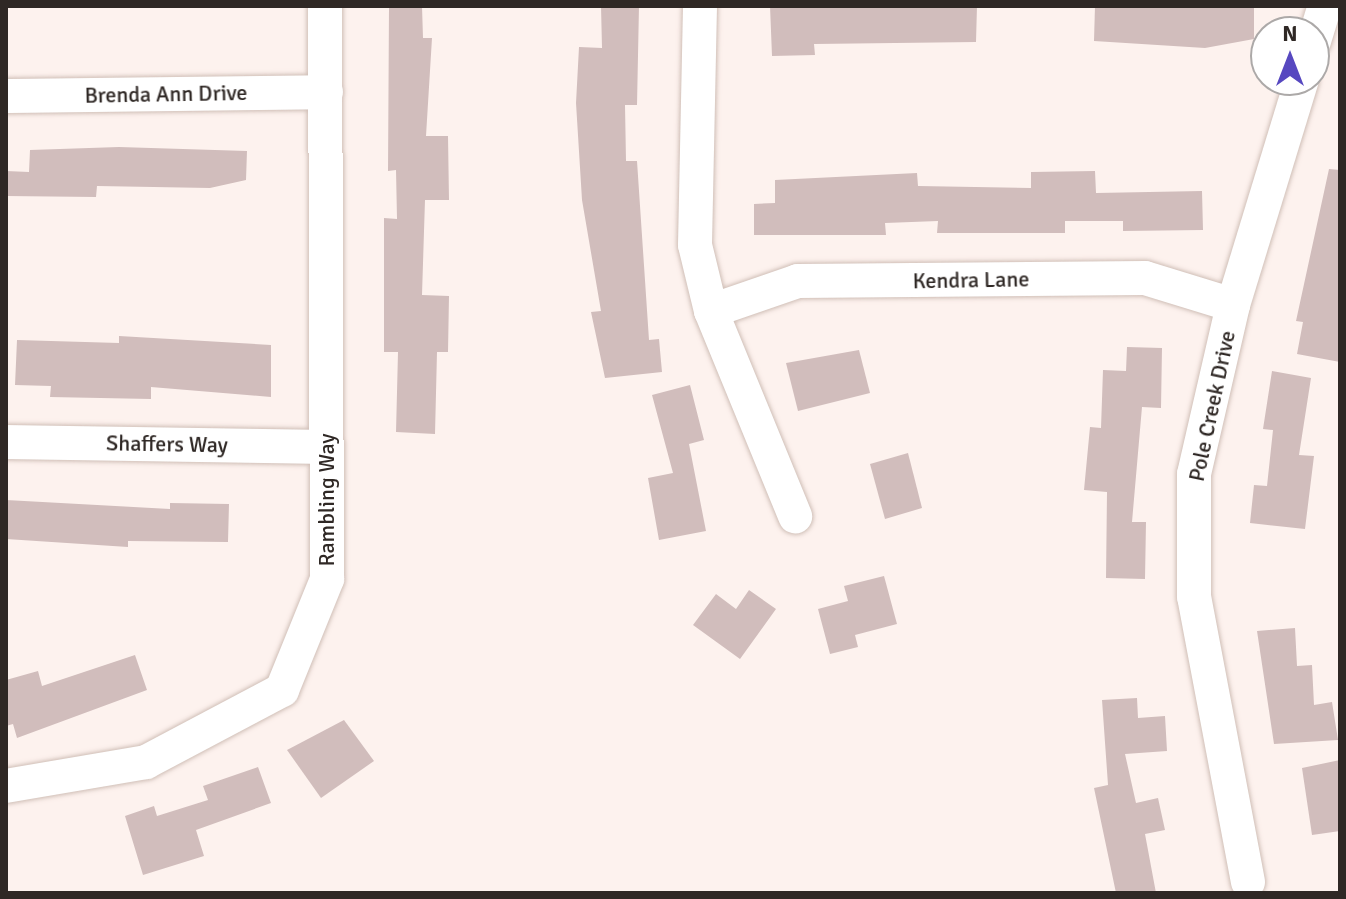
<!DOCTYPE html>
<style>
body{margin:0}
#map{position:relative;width:1346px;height:899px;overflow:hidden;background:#fdf2ee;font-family:Signika,sans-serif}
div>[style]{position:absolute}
.building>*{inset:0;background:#d1bdbc}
.roads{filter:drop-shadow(0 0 2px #d0bfb7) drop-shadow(0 0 2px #d0bfb7)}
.street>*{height:34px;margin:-17px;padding:0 17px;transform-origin:17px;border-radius:17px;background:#fff}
span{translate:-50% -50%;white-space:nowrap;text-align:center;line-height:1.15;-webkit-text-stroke:6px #fff;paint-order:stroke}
.street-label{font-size:22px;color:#2f2825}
.frame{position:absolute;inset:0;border:8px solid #2f2825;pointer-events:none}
.north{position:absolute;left:1250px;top:16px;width:80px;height:80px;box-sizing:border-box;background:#fff;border:2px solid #aca9a8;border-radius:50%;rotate:0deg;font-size:22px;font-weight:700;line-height:32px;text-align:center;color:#2f2825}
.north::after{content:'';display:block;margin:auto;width:28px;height:36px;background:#5748c0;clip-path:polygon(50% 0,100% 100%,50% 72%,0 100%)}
</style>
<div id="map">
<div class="building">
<div style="clip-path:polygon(389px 6px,422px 6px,423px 38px,432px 38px,426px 136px,448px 136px,449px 200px,425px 200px,422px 295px,449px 296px,448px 352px,437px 352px,435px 434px,396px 432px,398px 352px,384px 352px,384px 218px,397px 219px,396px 170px,388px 171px)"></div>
<div style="clip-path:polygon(601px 6px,639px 6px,637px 105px,625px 105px,626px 161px,637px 161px,649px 340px,659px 339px,662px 372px,605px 378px,591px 312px,601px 311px,582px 200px,576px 103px,579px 47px,602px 48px)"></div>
<div style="clip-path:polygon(770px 6px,977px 6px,976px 42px,814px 44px,815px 55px,772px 56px)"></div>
<div style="clip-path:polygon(1095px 6px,1254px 6px,1254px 39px,1205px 48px,1094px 41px)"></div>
<div style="clip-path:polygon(119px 147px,247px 151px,246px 180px,210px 188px,97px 186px,96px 197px,6px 196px,6px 171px,29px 172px,30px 150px)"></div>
<div style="clip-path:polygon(1329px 169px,1340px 170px,1340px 362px,1297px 354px,1303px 322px,1296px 321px)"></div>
<div style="clip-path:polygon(1095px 171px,1096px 193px,1202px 191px,1203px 230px,1123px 231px,1123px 221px,1065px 221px,1065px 233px,937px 233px,938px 221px,885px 223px,886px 235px,754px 235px,754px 204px,775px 203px,775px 180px,917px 173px,918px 186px,1031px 188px,1031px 172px)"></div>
<div style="clip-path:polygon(119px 336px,271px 345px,271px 397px,151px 387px,151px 399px,50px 397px,51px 386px,15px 385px,17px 340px,119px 343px)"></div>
<div style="clip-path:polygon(1127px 347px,1162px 348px,1161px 408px,1142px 407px,1132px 522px,1146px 522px,1145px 579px,1106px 578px,1107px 492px,1084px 490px,1090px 427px,1101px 428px,1103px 370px,1126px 371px)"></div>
<div style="clip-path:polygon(859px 350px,870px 393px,798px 411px,786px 363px)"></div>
<div style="clip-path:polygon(1272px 371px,1311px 378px,1299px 455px,1314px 456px,1305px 529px,1250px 523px,1254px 485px,1267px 486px,1273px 430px,1263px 429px)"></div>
<div style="clip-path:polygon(690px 385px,704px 440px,689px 444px,706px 531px,659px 540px,648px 478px,673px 473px,652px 395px)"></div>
<div style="clip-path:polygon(908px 453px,922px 508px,885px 519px,870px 464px)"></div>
<div style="clip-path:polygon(6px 500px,170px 509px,170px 503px,229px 504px,228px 542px,128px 541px,128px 547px,6px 539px)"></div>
<div style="clip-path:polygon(884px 576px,897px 624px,855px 635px,858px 647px,830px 654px,818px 609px,848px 601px,844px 586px)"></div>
<div style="clip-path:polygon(749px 590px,776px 609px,740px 659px,693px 625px,716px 594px,736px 609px)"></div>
<div style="clip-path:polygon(1295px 628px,1297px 666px,1312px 665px,1314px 705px,1332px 702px,1338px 740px,1274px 744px,1257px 631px)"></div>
<div style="clip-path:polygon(135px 655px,147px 690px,17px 738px,13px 724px,6px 726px,6px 680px,38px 671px,42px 686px)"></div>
<div style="clip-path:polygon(1137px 698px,1138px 718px,1165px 716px,1167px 751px,1125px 754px,1136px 803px,1158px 798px,1165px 830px,1145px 834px,1156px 893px,1116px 893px,1094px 788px,1108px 785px,1102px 700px)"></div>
<div style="clip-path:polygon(344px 720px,374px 761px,321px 798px,287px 750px)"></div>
<div style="clip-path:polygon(1340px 760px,1340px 831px,1312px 835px,1302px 768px)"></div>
<div style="clip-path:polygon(258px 767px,271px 803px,196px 830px,204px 856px,143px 875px,125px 816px,154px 806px,157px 816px,208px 800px,203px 786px)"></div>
</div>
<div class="roads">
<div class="street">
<div style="left:700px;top:6px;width:239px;rotate:91.2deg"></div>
<div style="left:695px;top:245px;width:68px;rotate:76.4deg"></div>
<div style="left:711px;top:311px;width:222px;rotate:67.7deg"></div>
<div style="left:1314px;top:41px;width:37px;rotate:-73deg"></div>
<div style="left:6px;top:96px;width:320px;rotate:-0.7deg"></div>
<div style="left:711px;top:311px;width:92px;rotate:-19deg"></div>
<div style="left:798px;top:281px;width:347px;rotate:-0.5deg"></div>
<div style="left:1145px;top:278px;width:92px;rotate:17.1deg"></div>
<div style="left:6px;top:442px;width:321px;rotate:0.9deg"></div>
<div style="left:6px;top:786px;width:142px;rotate:-9.7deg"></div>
<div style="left:146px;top:762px;width:154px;rotate:-27.9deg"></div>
<div style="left:282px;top:690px;width:120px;rotate:-67.9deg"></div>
<div style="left:327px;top:579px;width:573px;rotate:-90.2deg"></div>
<div style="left:1248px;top:882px;width:290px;rotate:-100.7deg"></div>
<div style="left:1194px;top:597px;width:123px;rotate:-90deg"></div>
<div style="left:1194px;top:474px;width:173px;rotate:-77deg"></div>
<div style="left:1233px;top:305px;width:235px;rotate:-73deg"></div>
</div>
</div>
<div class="street-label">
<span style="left:166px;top:94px;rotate:-1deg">Brenda Ann Drive</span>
<span style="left:971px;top:280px;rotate:-1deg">Kendra Lane</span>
<span style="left:1212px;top:406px;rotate:-78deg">Pole Creek Drive</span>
<span style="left:167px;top:444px;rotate:1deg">Shaffers Way</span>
<span style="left:327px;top:500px;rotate:-90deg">Rambling Way</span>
</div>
<div class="frame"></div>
<div class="north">N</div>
</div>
